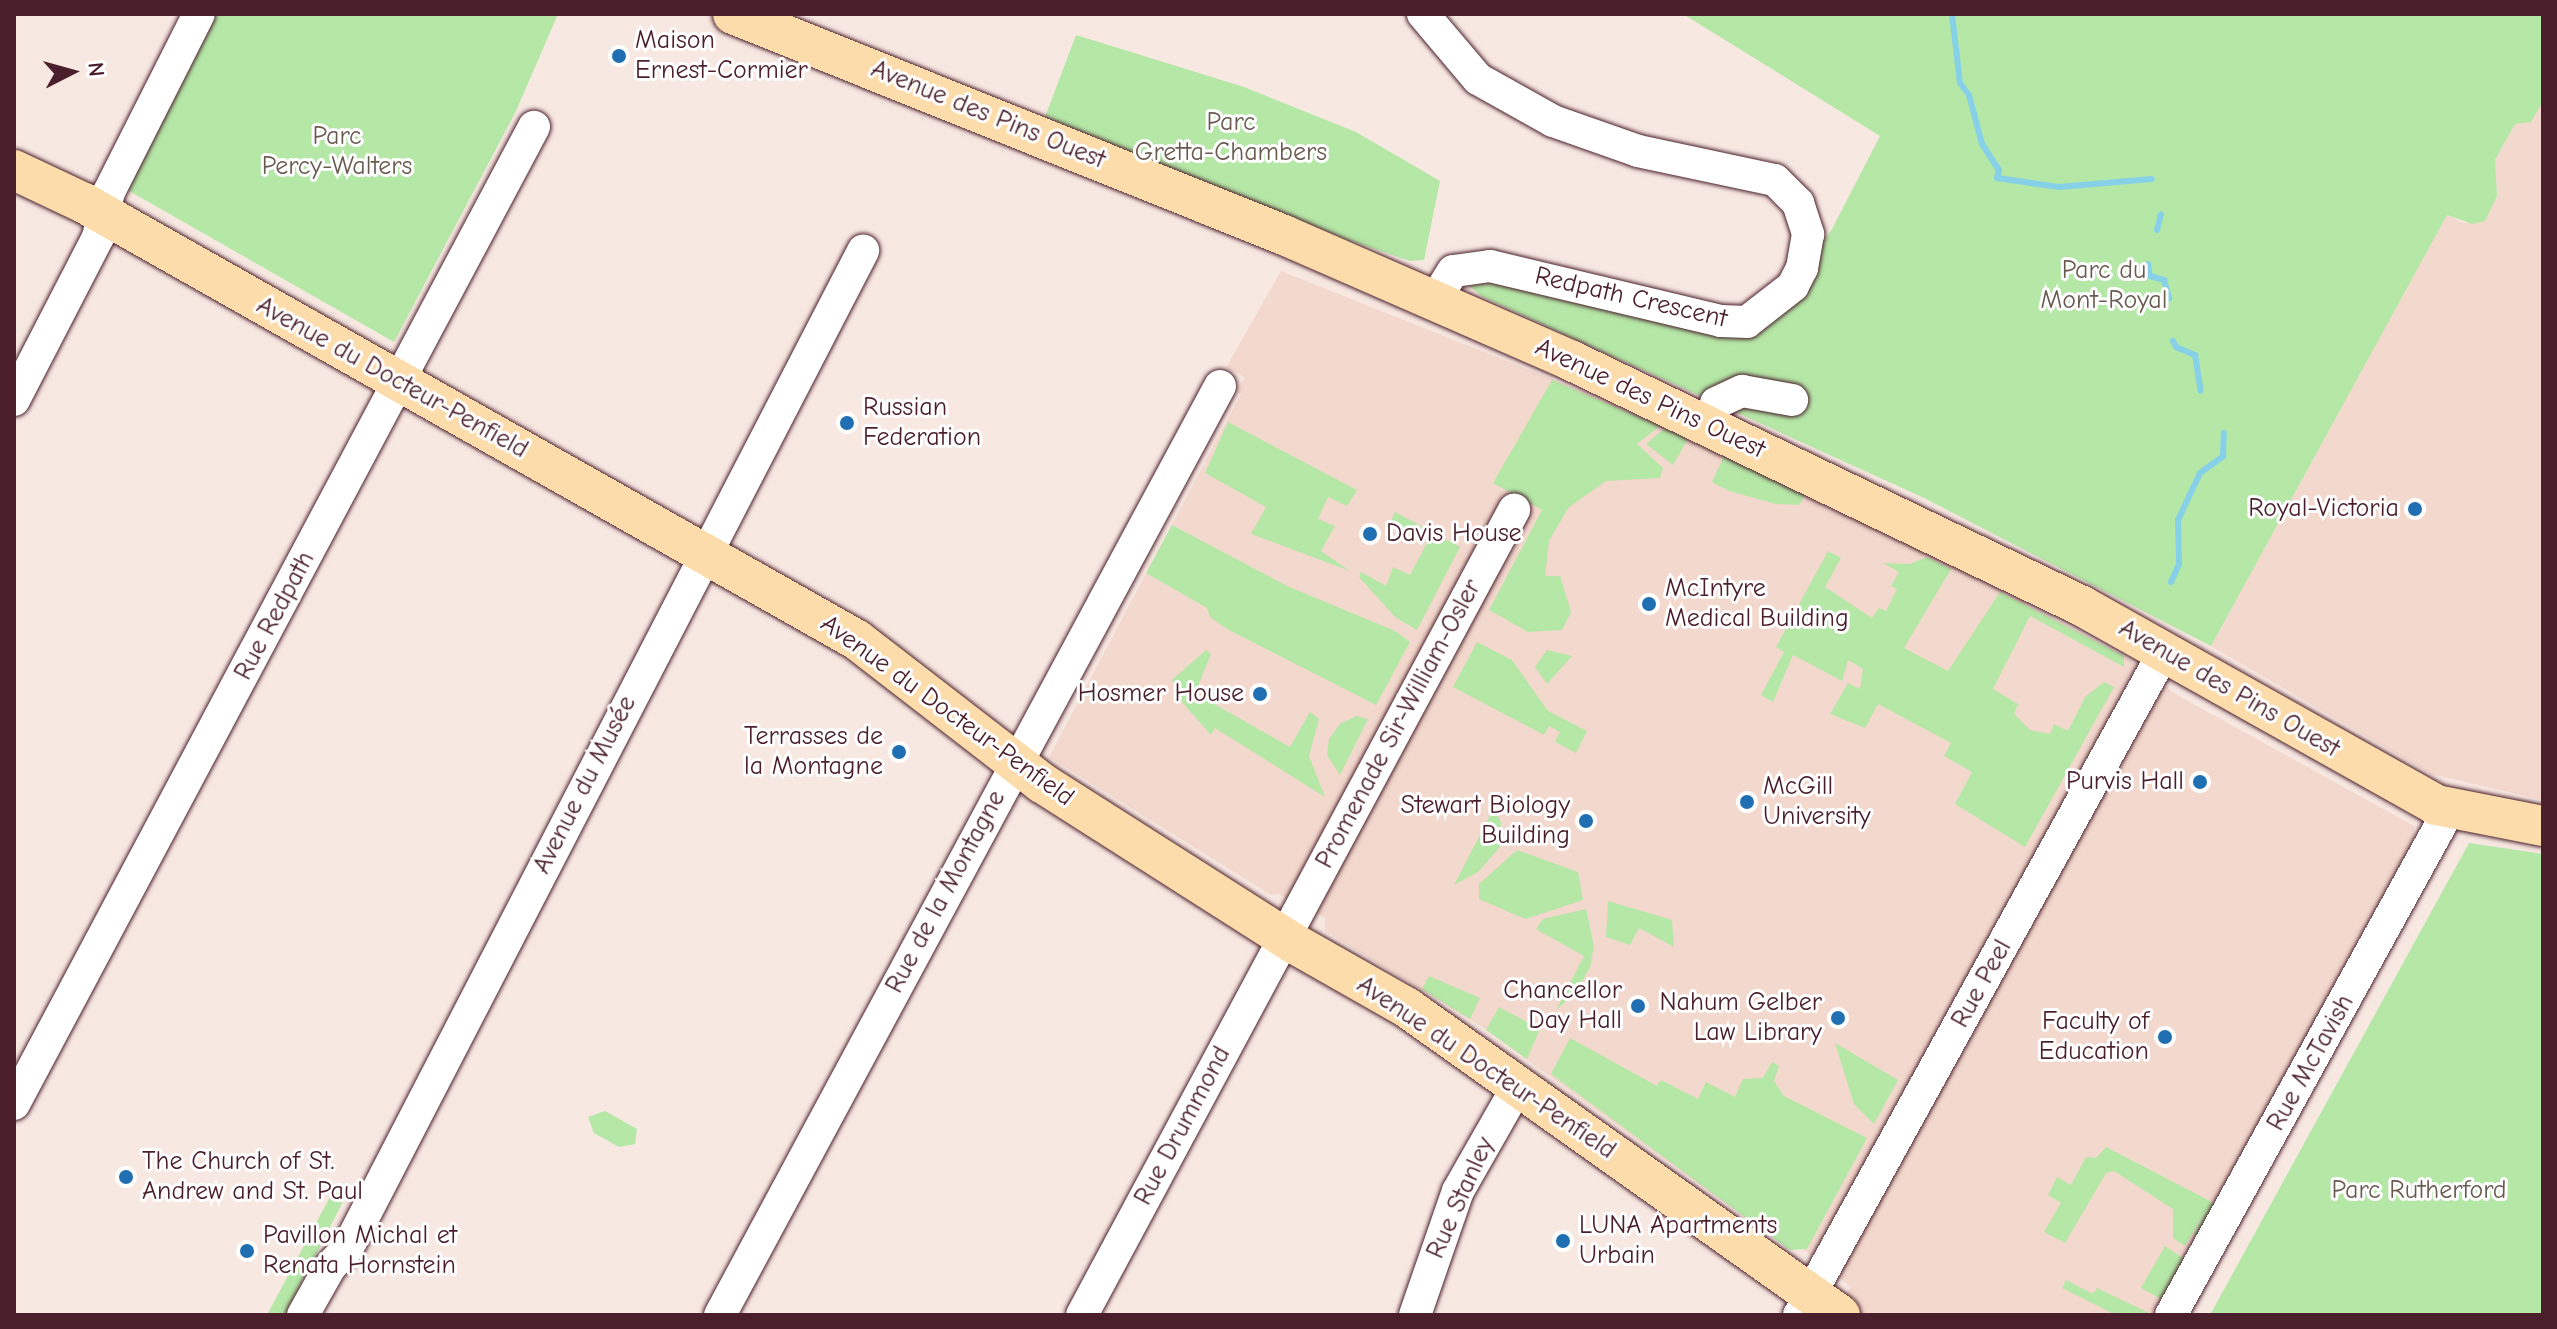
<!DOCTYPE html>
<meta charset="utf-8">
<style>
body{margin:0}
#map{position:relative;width:2557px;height:1329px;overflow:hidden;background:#f8e8e2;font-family:"Comic Neue",sans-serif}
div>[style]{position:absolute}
.built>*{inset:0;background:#f3d8cd}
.green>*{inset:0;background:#b5e7a7}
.stream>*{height:6px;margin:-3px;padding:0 3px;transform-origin:3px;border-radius:3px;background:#87d1e8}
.roads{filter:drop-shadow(0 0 2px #4a1f2b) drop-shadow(0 0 2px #4a1f2b)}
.minor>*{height:32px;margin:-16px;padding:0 16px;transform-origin:16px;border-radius:16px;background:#fff}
.major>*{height:40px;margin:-20px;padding:0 20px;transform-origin:20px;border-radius:20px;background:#fddcac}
.dots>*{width:22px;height:22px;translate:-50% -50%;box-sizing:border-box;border:4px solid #fff;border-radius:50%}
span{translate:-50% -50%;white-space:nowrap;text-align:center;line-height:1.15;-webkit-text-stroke:6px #fff;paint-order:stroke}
.poi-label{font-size:26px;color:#4a1f2b}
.left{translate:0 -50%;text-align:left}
.right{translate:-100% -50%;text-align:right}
.street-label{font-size:26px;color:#4a1f2b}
.park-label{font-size:26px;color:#6a5b50}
.frame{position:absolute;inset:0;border:16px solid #4a1f2b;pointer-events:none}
.north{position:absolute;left:32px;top:32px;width:80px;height:80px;-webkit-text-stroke:6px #fff;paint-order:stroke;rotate:84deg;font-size:22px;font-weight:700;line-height:32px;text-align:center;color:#4a1f2b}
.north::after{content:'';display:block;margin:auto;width:28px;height:36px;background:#4a1f2b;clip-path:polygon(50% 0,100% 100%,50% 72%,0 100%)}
</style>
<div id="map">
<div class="built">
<div style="clip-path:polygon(2543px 101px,2543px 800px,2431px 774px,2211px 646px,2447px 215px,2464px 223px,2485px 221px,2497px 196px,2495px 160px,2515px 124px,2524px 123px)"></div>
<div style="clip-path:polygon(1281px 271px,1612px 403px,1989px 583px,2124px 656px,2177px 695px,2414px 826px,2414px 839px,2154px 1315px,1834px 1315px,1851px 1287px,1802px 1248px,1787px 1248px,1482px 1027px,1325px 931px,1325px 918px,1279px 894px,1271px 895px,1049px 757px,1241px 394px,1236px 392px,1245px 377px,1226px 368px)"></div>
</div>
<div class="green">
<div style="clip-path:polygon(211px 14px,558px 14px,516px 111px,394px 342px,124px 188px)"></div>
<div style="clip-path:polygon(1683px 14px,2543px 14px,2543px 101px,2531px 122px,2515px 124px,2495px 160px,2497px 196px,2485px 221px,2473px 224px,2447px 215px,2211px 646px,1924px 498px,1483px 297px,1469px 286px,1503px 281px,1692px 331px,1739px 337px,1831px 231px,1880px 136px)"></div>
<div style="clip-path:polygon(1076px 35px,1244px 87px,1356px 132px,1440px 181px,1424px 260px,1410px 261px,1351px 241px,1045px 117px)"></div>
<div style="clip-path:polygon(1552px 380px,1660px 426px,1637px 444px,1663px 468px,1660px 478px,1606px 481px,1568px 508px,1549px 541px,1545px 576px,1560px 576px,1571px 612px,1562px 630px,1528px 632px,1489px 610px,1542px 510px,1493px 483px)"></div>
<div style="clip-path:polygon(1228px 422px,1357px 490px,1347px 506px,1328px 497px,1318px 519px,1335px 526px,1321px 551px,1350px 571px,1251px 534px,1266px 507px,1205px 473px)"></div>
<div style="clip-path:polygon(1665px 428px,1688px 439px,1673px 465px,1646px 444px)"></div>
<div style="clip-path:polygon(1724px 456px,1806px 494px,1799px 505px,1776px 504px,1729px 491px,1712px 482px)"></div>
<div style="clip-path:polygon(1395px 512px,1460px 547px,1417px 630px,1395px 617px,1359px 577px,1361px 572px,1386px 586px,1393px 567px,1410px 575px,1427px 543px,1389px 525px)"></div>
<div style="clip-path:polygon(1172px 525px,1287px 586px,1395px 631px,1410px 642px,1376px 705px,1227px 629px,1210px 617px,1207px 608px,1146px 573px)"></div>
<div style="clip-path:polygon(1828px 551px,1841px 558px,1825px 587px,1872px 618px,1879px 608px,1886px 611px,1897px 589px,1891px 586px,1899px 572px,1883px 563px,1910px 564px,1927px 557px,1951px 569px,1904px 648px,1948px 671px,2000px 592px,2124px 656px,2124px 667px,2030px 616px,1993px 689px,2018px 704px,2014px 714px,2030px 730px,2050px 734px,2054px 724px,2068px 731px,2085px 697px,2104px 682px,2114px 687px,2025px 847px,1955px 804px,1972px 772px,1944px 756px,1951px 743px,1878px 704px,1865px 728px,1830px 714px,1848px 683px,1860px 689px,1863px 669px,1848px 660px,1842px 681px,1793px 655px,1773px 702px,1761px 695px,1784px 652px,1776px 647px)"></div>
<div style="clip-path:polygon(1477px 642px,1512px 660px,1548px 711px,1587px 731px,1576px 753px,1555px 742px,1560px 732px,1549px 726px,1544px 735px,1453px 687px)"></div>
<div style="clip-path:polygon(1206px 650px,1211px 654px,1196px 691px,1200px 696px,1290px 747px,1310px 712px,1319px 719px,1309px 756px,1325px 797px,1215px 728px,1211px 735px,1181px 701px,1172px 680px)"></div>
<div style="clip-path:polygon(1547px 650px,1572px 656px,1547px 684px,1535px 667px)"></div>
<div style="clip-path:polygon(1356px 716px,1368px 719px,1340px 775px,1327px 755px,1329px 739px,1340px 724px)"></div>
<div style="clip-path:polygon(1494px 808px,1501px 822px,1500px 847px,1478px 872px,1454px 885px)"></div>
<div style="clip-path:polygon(2469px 843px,2543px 854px,2543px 1315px,2210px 1315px)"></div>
<div style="clip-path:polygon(1517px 850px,1578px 872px,1583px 900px,1525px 919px,1479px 899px,1479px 884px)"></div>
<div style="clip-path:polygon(1608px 901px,1672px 920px,1674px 947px,1639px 928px,1630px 945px,1606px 937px)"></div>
<div style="clip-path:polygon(1586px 909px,1594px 946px,1590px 967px,1577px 991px,1556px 1010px,1584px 956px,1536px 929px,1543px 919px)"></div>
<div style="clip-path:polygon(1429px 976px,1480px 998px,1470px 1019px,1422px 989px)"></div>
<div style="clip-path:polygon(1499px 1007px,1540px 1029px,1527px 1059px,1486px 1030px)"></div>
<div style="clip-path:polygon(1570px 1038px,1657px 1086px,1661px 1080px,1698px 1099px,1706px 1082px,1735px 1097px,1743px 1079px,1763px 1078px,1772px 1062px,1779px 1066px,1774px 1081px,1784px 1096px,1867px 1138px,1807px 1249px,1790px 1250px,1551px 1074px)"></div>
<div style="clip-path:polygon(1835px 1043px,1898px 1080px,1874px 1124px,1854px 1104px)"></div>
<div style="clip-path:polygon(605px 1111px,637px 1129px,635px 1144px,619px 1147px,594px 1133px,588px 1117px)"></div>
<div style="clip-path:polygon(2106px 1147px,2210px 1201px,2215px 1206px,2198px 1237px,2193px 1235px,2206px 1209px,2185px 1246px,2173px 1238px,2173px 1209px,2114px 1171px,2106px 1173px,2065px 1243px,2044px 1232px,2061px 1203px,2048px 1195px,2057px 1177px,2071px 1185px,2086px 1157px,2096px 1158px)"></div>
<div style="clip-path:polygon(337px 1184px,349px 1190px,285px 1315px,267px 1315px)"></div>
<div style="clip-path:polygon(2165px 1246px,2186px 1260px,2163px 1300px,2141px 1288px)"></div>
<div style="clip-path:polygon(2066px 1280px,2093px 1294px,2097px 1288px,2149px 1313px,2116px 1315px,2062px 1288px)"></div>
</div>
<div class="stream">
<div style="left:1952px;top:14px;width:69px;rotate:83.4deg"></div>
<div style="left:1960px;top:83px;width:15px;rotate:53deg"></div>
<div style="left:1969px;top:95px;width:51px;rotate:75.1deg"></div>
<div style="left:1982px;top:144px;width:31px;rotate:57deg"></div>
<div style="left:1999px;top:170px;width:8px;rotate:104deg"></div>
<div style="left:1997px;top:178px;width:63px;rotate:8.3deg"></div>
<div style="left:2059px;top:187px;width:93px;rotate:-4.9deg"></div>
<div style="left:2157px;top:230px;width:16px;rotate:-76deg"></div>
<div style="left:2148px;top:264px;width:12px;rotate:81deg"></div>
<div style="left:2150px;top:276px;width:15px;rotate:16deg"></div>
<div style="left:2164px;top:280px;width:19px;rotate:74deg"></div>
<div style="left:2173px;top:341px;width:7px;rotate:63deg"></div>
<div style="left:2176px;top:347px;width:21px;rotate:23deg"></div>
<div style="left:2195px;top:355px;width:36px;rotate:81deg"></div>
<div style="left:2171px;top:582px;width:20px;rotate:-66deg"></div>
<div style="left:2179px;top:564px;width:44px;rotate:-91.3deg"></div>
<div style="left:2178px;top:520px;width:52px;rotate:-64.9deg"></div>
<div style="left:2200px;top:473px;width:29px;rotate:-36deg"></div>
<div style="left:2223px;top:456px;width:23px;rotate:-88deg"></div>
</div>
<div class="roads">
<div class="minor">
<div style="left:1423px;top:14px;width:85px;rotate:49.8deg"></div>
<div style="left:1478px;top:79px;width:86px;rotate:29.2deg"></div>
<div style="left:1553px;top:121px;width:90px;rotate:19.4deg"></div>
<div style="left:1638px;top:151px;width:140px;rotate:12deg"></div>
<div style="left:1775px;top:180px;width:33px;rotate:45deg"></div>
<div style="left:1798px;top:203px;width:33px;rotate:72deg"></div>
<div style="left:1808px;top:234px;width:35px;rotate:100deg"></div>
<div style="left:1802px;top:268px;width:20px;rotate:117deg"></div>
<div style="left:1793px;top:286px;width:58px;rotate:142deg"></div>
<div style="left:1747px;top:322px;width:26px;rotate:-178deg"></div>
<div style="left:1721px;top:321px;width:237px;rotate:-166.6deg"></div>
<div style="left:1490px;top:266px;width:37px;rotate:172deg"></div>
<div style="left:1453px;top:271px;width:36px;rotate:122deg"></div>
<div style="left:14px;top:400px;width:183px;rotate:-62.7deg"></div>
<div style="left:98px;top:237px;width:46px;rotate:-76.3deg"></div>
<div style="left:109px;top:192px;width:199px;rotate:-63.2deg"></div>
<div style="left:1716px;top:403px;width:29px;rotate:-25deg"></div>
<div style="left:1742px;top:391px;width:51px;rotate:10.2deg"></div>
<div style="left:14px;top:1104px;width:1107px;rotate:-61.98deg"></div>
<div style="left:303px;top:1315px;width:55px;rotate:-60.6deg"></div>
<div style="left:330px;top:1267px;width:25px;rotate:-47deg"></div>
<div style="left:347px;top:1249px;width:1124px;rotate:-62.66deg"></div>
<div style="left:720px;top:1315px;width:1055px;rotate:-61.71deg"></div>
<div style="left:1082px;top:1315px;width:914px;rotate:-61.78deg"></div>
<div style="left:1415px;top:1315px;width:131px;rotate:-70.9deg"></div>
<div style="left:1458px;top:1191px;width:121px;rotate:-60.3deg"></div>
<div style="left:1799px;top:1315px;width:757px;rotate:-61.17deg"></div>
<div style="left:2171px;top:1315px;width:576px;rotate:-61.17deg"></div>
</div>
<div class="major">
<div style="left:733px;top:14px;width:594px;rotate:21.86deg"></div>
<div style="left:1284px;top:235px;width:314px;rotate:23.6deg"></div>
<div style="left:1572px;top:361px;width:566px;rotate:25.66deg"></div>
<div style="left:2082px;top:606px;width:406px;rotate:29.3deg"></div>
<div style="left:2436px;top:805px;width:109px;rotate:11.1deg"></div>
<div style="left:14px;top:170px;width:77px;rotate:25.2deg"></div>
<div style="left:84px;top:203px;width:888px;rotate:29.48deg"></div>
<div style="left:857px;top:640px;width:234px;rotate:37.7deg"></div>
<div style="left:1042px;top:783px;width:300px;rotate:32.5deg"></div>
<div style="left:1295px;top:944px;width:128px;rotate:29.6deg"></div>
<div style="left:1406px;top:1007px;width:532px;rotate:35.36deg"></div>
</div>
</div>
<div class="dots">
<div style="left:619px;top:56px;background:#1f6fb2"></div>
<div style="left:847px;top:423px;background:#1f6fb2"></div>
<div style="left:2415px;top:509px;background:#1f6fb2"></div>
<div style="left:1370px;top:534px;background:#1f6fb2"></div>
<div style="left:1649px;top:604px;background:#1f6fb2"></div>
<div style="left:1260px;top:694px;background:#1f6fb2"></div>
<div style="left:899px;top:752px;background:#1f6fb2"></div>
<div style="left:2200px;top:782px;background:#1f6fb2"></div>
<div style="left:1747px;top:802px;background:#1f6fb2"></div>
<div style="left:1586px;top:821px;background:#1f6fb2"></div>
<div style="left:1638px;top:1006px;background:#1f6fb2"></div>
<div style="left:1838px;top:1018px;background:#1f6fb2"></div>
<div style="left:2165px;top:1037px;background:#1f6fb2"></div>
<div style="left:126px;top:1177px;background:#1f6fb2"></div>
<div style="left:1563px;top:1241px;background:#1f6fb2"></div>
<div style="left:247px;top:1251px;background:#1f6fb2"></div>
</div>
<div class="poi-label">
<span class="left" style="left:635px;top:56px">Maison<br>Ernest-Cormier</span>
<span class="left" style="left:863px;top:423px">Russian<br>Federation</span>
<span class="right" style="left:2399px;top:509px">Royal-Victoria</span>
<span class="left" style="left:1386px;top:534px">Davis House</span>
<span class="left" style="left:1665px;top:604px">McIntyre<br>Medical Building</span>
<span class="right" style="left:1244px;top:694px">Hosmer House</span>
<span class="right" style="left:883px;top:752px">Terrasses de<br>la Montagne</span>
<span class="right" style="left:2184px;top:782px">Purvis Hall</span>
<span class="left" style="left:1763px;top:802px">McGill<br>University</span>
<span class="right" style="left:1570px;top:821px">Stewart Biology<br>Building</span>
<span class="right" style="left:1622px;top:1006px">Chancellor<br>Day Hall</span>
<span class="right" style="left:1822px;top:1018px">Nahum Gelber<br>Law Library</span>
<span class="right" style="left:2149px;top:1037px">Faculty of<br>Education</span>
<span class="left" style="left:142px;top:1177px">The Church of St.<br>Andrew and St. Paul</span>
<span class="left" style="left:1579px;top:1241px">LUNA Apartments<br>Urbain</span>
<span class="left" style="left:263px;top:1251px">Pavillon Michal et<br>Renata Hornstein</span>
</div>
<div class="street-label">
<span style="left:988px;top:115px;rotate:22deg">Avenue des Pins Ouest</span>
<span style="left:1631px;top:298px;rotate:13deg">Redpath Crescent</span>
<span style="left:392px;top:378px;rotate:29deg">Avenue du Docteur-Penfield</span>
<span style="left:1650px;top:399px;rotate:25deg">Avenue des Pins Ouest</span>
<span style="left:275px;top:616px;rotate:-62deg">Rue Redpath</span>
<span style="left:2229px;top:689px;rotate:30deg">Avenue des Pins Ouest</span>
<span style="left:947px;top:711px;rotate:36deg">Avenue du Docteur-Penfield</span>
<span style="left:1399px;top:724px;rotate:-62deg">Promenade Sir-William-Osler</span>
<span style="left:585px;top:785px;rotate:-63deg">Avenue du Musée</span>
<span style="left:946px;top:892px;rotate:-62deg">Rue de la Montagne</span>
<span style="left:1982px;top:984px;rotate:-61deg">Rue Peel</span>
<span style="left:2311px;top:1063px;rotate:-61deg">Rue McTavish</span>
<span style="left:1486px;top:1068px;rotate:34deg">Avenue du Docteur-Penfield</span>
<span style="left:1183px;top:1126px;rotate:-62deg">Rue Drummond</span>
<span style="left:1461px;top:1198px;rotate:-66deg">Rue Stanley</span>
</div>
<div class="park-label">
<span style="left:1231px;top:138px">Parc<br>Gretta-Chambers</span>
<span style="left:337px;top:152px">Parc<br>Percy-Walters</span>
<span style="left:2104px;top:286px">Parc du<br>Mont-Royal</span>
<span style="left:2419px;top:1191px">Parc Rutherford</span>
</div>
<div class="frame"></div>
<div class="north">N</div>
</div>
